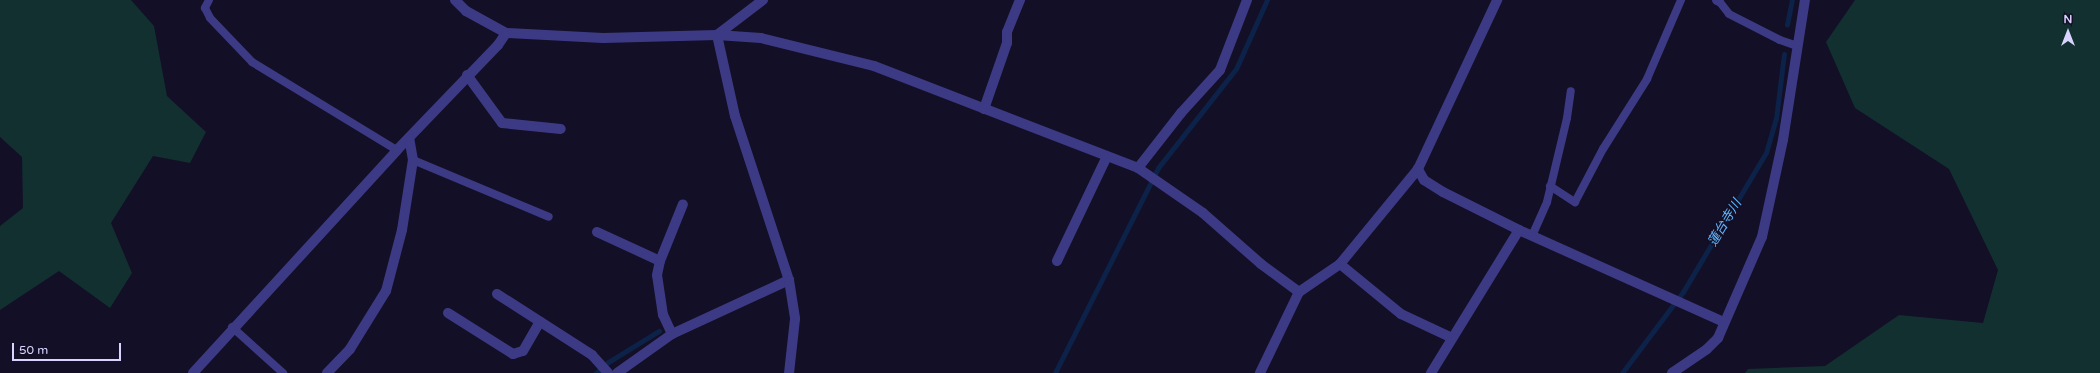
<!DOCTYPE html>
<meta charset="utf-8">
<style>
body{margin:0}
#map{position:relative;width:2100px;height:373px;overflow:hidden;background:#130f26;font-family:"Varela Round","Noto Sans JP",sans-serif}
div>[style]{position:absolute}
.green>*{inset:0;background:#12302f}
.stream>*{height:4.5px;margin:-2.25px;padding:0 2.25px;transform-origin:2.25px;border-radius:2.25px;background:#0c2248}
.service>*{height:8px;margin:-4px;padding:0 4px;transform-origin:4px;border-radius:4px;background:#3d3a85}
.minor>*{height:10px;margin:-5px;padding:0 5px;transform-origin:5px;border-radius:5px;background:#3d3a85}
.tertiary>*{height:10px;margin:-5px;padding:0 5px;transform-origin:5px;border-radius:5px;background:#3d3a85}
span{translate:-50% -50%;white-space:nowrap;text-align:center;line-height:1.15;-webkit-text-stroke:3px #130f26;paint-order:stroke}
.water-label{font-size:13px;color:#62b6ff;font-style:italic}
.north{position:absolute;left:2048px;top:12px;width:40px;height:40px;-webkit-text-stroke:3px #130f26;paint-order:stroke;rotate:0deg;font-size:11px;font-weight:700;line-height:16px;text-align:center;color:#d9d4ff}
.north::after{content:'';display:block;margin:auto;width:14px;height:18px;background:#d9d4ff;clip-path:polygon(50% 0,100% 100%,50% 72%,0 100%)}
.scale{position:absolute;left:12px;top:343px;width:109px;height:18px;box-sizing:border-box;border:2px solid #d9d4ff;border-top:0;padding-left:5px;font-size:12px;line-height:14px;white-space:nowrap;color:#d9d4ff;-webkit-text-stroke:3px #130f26;paint-order:stroke}
</style>
<div id="map">
<div class="green">
<div style="clip-path:polygon(0 0,131px 0,154px 26px,167px 96px,206px 132px,190px 163px,153px 156px,111px 223px,132px 273px,110px 308px,59px 271px,0 310px,0 226px,23px 208px,22px 157px,0 137px)"></div>
<div style="clip-path:polygon(1855px 0,2100px 0,2100px 373px,1745px 373px,1748px 369px,1825px 366px,1899px 315px,1983px 323px,1998px 270px,1949px 169px,1855px 108px,1826px 42px)"></div>
</div>
<div class="stream">
<div style="left:1787px;top:25px;width:25px;rotate:-79deg"></div>
<div style="left:596px;top:373px;width:15px;rotate:-42deg"></div>
<div style="left:607px;top:363px;width:61px;rotate:-31.6deg"></div>
<div style="left:1055px;top:373px;width:229px;rotate:-63.3deg"></div>
<div style="left:1158px;top:168px;width:126px;rotate:-51.8deg"></div>
<div style="left:1236px;top:69px;width:76px;rotate:-65.8deg"></div>
<div style="left:1622px;top:373px;width:101px;rotate:-53deg"></div>
<div style="left:1683px;top:292px;width:162px;rotate:-59.2deg"></div>
<div style="left:1766px;top:153px;width:35px;rotate:-74deg"></div>
<div style="left:1776px;top:119px;width:65px;rotate:-83deg"></div>
</div>
<div class="service">
<div style="left:209px;top:0;width:9px;rotate:117deg"></div>
<div style="left:205px;top:8px;width:11px;rotate:63deg"></div>
<div style="left:210px;top:18px;width:61px;rotate:46.3deg"></div>
<div style="left:252px;top:62px;width:170px;rotate:31.3deg"></div>
<div style="left:1719px;top:1px;width:16px;rotate:52deg"></div>
<div style="left:1729px;top:14px;width:57px;rotate:27deg"></div>
<div style="left:1780px;top:40px;width:18px;rotate:19deg"></div>
<div style="left:413px;top:160px;width:147px;rotate:22.7deg"></div>
<div style="left:1550px;top:186px;width:30px;rotate:33deg"></div>
<div style="left:1575px;top:202px;width:60px;rotate:-62.2deg"></div>
<div style="left:1603px;top:149px;width:83px;rotate:-57.8deg"></div>
<div style="left:1647px;top:79px;width:86px;rotate:-66.7deg"></div>
<div style="left:1532px;top:236px;width:37px;rotate:-66deg"></div>
<div style="left:1547px;top:202px;width:86px;rotate:-76.6deg"></div>
<div style="left:1567px;top:118px;width:27px;rotate:-82deg"></div>
<div style="left:232px;top:327px;width:69px;rotate:42deg"></div>
</div>
<div class="minor">
<div style="left:1717px;top:0;width:2px;rotate:27deg"></div>
<div style="left:717px;top:35px;width:44px;rotate:3.9deg"></div>
<div style="left:761px;top:38px;width:116px;rotate:13.9deg"></div>
<div style="left:874px;top:66px;width:283px;rotate:21.1deg"></div>
<div style="left:1138px;top:168px;width:79px;rotate:34.7deg"></div>
<div style="left:1203px;top:213px;width:77px;rotate:41.3deg"></div>
<div style="left:1261px;top:264px;width:47px;rotate:36.4deg"></div>
<div style="left:467px;top:75px;width:59px;rotate:53.9deg"></div>
<div style="left:502px;top:123px;width:59px;rotate:5.8deg"></div>
<div style="left:984px;top:109px;width:70px;rotate:-70.8deg"></div>
<div style="left:1007px;top:43px;width:11px;rotate:-90deg"></div>
<div style="left:1007px;top:32px;width:35px;rotate:-68deg"></div>
<div style="left:1138px;top:168px;width:70px;rotate:-52deg"></div>
<div style="left:1181px;top:113px;width:58px;rotate:-47.8deg"></div>
<div style="left:1220px;top:70px;width:75px;rotate:-68.9deg"></div>
<div style="left:1519px;top:230px;width:225px;rotate:24.2deg"></div>
<div style="left:597px;top:232px;width:69px;rotate:24.7deg"></div>
<div style="left:1057px;top:261px;width:116px;rotate:-64.5deg"></div>
<div style="left:1340px;top:264px;width:79px;rotate:39.3deg"></div>
<div style="left:1401px;top:314px;width:56px;rotate:25.2deg"></div>
<div style="left:497px;top:294px;width:113px;rotate:32.7deg"></div>
<div style="left:592px;top:355px;width:24px;rotate:48deg"></div>
<div style="left:448px;top:313px;width:77px;rotate:32.2deg"></div>
<div style="left:513px;top:354px;width:10px;rotate:-17deg"></div>
<div style="left:523px;top:351px;width:34px;rotate:-60deg"></div>
<div style="left:672px;top:334px;width:21px;rotate:-115deg"></div>
<div style="left:663px;top:315px;width:40px;rotate:-98.5deg"></div>
<div style="left:657px;top:275px;width:14px;rotate:-78deg"></div>
<div style="left:660px;top:261px;width:61px;rotate:-68deg"></div>
<div style="left:193px;top:373px;width:302px;rotate:-47.5deg"></div>
<div style="left:397px;top:150px;width:146px;rotate:-46.1deg"></div>
<div style="left:498px;top:45px;width:14px;rotate:-56deg"></div>
<div style="left:327px;top:373px;width:33px;rotate:-46deg"></div>
<div style="left:350px;top:349px;width:68px;rotate:-58.2deg"></div>
<div style="left:386px;top:291px;width:63px;rotate:-75.3deg"></div>
<div style="left:402px;top:230px;width:71px;rotate:-81.1deg"></div>
<div style="left:413px;top:160px;width:22px;rotate:-100deg"></div>
<div style="left:617px;top:373px;width:67px;rotate:-35.3deg"></div>
<div style="left:672px;top:334px;width:129px;rotate:-24.8deg"></div>
<div style="left:1260px;top:373px;width:90px;rotate:-64.3deg"></div>
<div style="left:1299px;top:292px;width:50px;rotate:-34.3deg"></div>
<div style="left:1340px;top:264px;width:123px;rotate:-50.6deg"></div>
<div style="left:1672px;top:373px;width:42px;rotate:-34.4deg"></div>
<div style="left:1707px;top:349px;width:16px;rotate:-45deg"></div>
<div style="left:1718px;top:338px;width:110px;rotate:-66.5deg"></div>
<div style="left:1762px;top:237px;width:99px;rotate:-77.8deg"></div>
<div style="left:1783px;top:140px;width:142px;rotate:-81.1deg"></div>
</div>
<div class="tertiary">
<div style="left:455px;top:0;width:16px;rotate:45deg"></div>
<div style="left:466px;top:11px;width:46px;rotate:28.8deg"></div>
<div style="left:506px;top:33px;width:97px;rotate:3deg"></div>
<div style="left:603px;top:38px;width:114px;rotate:-1.5deg"></div>
<div style="left:717px;top:35px;width:58px;rotate:-37.3deg"></div>
<div style="left:717px;top:35px;width:83px;rotate:77.5deg"></div>
<div style="left:735px;top:116px;width:173px;rotate:71.8deg"></div>
<div style="left:789px;top:280px;width:39px;rotate:81deg"></div>
<div style="left:795px;top:319px;width:54px;rotate:96.3deg"></div>
<div style="left:1431px;top:373px;width:168px;rotate:-58.4deg"></div>
<div style="left:1519px;top:230px;width:85px;rotate:-153.4deg"></div>
<div style="left:1443px;top:192px;width:22px;rotate:-148deg"></div>
<div style="left:1424px;top:180px;width:13px;rotate:-119deg"></div>
<div style="left:1418px;top:169px;width:187px;rotate:-64.9deg"></div>
</div>
<div class="water-label">
<span style="left:1725px;top:223px;rotate:-59deg">蓮台寺川</span>
</div>
<div class="north">N</div>
<div class="scale">50 m</div>
</div>
